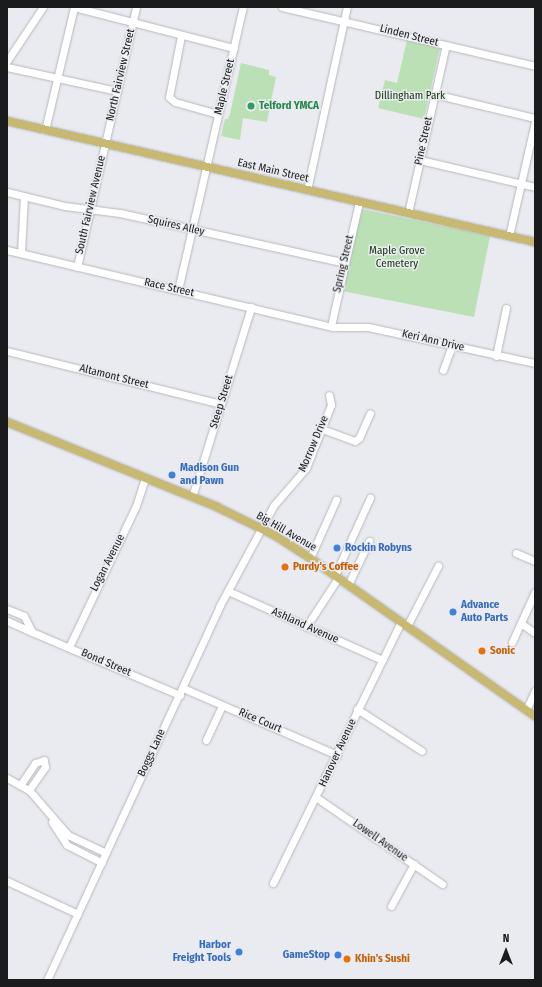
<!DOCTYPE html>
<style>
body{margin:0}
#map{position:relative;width:542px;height:987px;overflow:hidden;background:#eaebf0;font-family:"Fira Sans Condensed",sans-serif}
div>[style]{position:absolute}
.green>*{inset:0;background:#bbe0b6}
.roads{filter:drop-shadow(0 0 1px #b6b7bc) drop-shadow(0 0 1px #b6b7bc)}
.minor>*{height:7px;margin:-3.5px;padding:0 3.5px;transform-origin:3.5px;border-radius:3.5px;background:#fff}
.major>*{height:8px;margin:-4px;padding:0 4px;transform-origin:4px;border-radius:4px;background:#c7b971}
.dots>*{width:11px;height:11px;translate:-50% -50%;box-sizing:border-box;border:2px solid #eaebf0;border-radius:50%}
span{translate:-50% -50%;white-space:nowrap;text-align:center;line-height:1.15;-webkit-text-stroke:3px #eaebf0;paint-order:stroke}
.street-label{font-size:11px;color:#1a1b1d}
.park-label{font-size:11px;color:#0d3309}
.leisure-label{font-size:11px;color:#27864d;font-weight:700}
.left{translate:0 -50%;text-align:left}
.shop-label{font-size:11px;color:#366cbe;font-weight:700}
.right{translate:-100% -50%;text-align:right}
.food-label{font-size:11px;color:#c56008;font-weight:700}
.frame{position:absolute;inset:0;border:8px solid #1a1b1d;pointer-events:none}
.north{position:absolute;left:486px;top:931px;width:40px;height:40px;-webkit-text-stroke:3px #eaebf0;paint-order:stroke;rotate:0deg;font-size:11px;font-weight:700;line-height:16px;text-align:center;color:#1a1b1d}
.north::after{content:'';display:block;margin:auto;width:14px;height:18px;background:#1a1b1d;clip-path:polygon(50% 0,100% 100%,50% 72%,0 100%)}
</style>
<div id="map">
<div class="green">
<div style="clip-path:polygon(407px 40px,440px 48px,424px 119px,378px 108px,385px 80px,397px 83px)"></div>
<div style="clip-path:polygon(241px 63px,269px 70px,269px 75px,276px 77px,267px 122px,243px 118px,240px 140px,221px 136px,225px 119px,228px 119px,230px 114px)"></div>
<div style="clip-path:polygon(362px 209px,490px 236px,474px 317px,342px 291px)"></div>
</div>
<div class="roads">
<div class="minor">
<div style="left:74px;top:7px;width:165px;rotate:14.4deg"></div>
<div style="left:282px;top:7px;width:260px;rotate:13.1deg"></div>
<div style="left:181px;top:36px;width:62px;rotate:101.1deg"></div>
<div style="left:169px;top:97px;width:8px;rotate:40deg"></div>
<div style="left:175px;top:102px;width:45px;rotate:15.6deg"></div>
<div style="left:7px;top:61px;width:65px;rotate:-56.3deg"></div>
<div style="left:7px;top:67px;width:113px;rotate:12.3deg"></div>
<div style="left:434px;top:94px;width:104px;rotate:13.4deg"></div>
<div style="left:45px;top:130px;width:126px;rotate:-76.7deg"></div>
<div style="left:420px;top:160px;width:118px;rotate:13.2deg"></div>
<div style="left:307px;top:190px;width:187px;rotate:-77.7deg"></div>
<div style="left:7px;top:192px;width:60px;rotate:13.6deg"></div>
<div style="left:65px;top:206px;width:55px;rotate:7.3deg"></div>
<div style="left:120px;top:213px;width:230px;rotate:12.5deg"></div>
<div style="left:408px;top:213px;width:172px;rotate:-77.3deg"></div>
<div style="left:509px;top:236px;width:117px;rotate:-77.2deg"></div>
<div style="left:7px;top:250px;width:336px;rotate:13.3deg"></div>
<div style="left:334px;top:327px;width:34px"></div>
<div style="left:368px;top:327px;width:171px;rotate:12.2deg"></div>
<div style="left:21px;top:253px;width:57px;rotate:-87deg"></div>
<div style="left:77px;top:267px;width:267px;rotate:-77.2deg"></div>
<div style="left:178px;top:290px;width:290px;rotate:-77.1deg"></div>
<div style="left:331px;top:326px;width:127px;rotate:-77.3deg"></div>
<div style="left:7px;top:351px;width:220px;rotate:13.9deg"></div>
<div style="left:496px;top:356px;width:49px;rotate:-78.2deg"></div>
<div style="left:443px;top:370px;width:27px;rotate:-70deg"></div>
<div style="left:322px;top:429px;width:35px;rotate:20deg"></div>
<div style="left:355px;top:441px;width:5px;rotate:-37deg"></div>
<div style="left:359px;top:438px;width:27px;rotate:-66deg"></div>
<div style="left:192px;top:497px;width:199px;rotate:-72.7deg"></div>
<div style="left:516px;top:553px;width:21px;rotate:23deg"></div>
<div style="left:310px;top:558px;width:64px;rotate:-65.9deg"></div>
<div style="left:335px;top:575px;width:85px;rotate:-65.6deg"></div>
<div style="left:348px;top:585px;width:49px;rotate:-64.5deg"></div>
<div style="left:228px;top:591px;width:169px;rotate:24.1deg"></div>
<div style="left:7px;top:609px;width:18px;rotate:22deg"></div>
<div style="left:24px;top:616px;width:18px;rotate:63deg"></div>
<div style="left:32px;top:632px;width:27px;rotate:-156deg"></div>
<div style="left:522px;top:624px;width:16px;rotate:35deg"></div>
<div style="left:407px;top:626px;width:68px;rotate:-62.7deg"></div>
<div style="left:306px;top:627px;width:59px;rotate:-56.9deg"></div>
<div style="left:32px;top:632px;width:161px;rotate:23.1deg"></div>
<div style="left:512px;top:642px;width:55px;rotate:-65.3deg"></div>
<div style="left:69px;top:647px;width:156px;rotate:-64.6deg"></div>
<div style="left:136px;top:506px;width:28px;rotate:-72deg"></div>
<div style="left:183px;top:688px;width:168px;rotate:23.5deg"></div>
<div style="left:357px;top:709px;width:77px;rotate:32.9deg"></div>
<div style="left:526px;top:710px;width:21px;rotate:-65deg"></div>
<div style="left:206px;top:740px;width:38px;rotate:-65deg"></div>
<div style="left:7px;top:778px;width:25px;rotate:29deg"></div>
<div style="left:29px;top:790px;width:60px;rotate:49.1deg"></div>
<div style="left:68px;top:835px;width:42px;rotate:25.3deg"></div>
<div style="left:21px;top:784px;width:25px;rotate:-56deg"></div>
<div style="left:35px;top:763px;width:9px;rotate:-18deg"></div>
<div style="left:44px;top:760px;width:7px;rotate:82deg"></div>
<div style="left:45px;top:767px;width:28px;rotate:125deg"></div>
<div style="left:317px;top:798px;width:152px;rotate:34.5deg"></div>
<div style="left:52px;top:822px;width:27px;rotate:57deg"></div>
<div style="left:67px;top:845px;width:39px;rotate:27deg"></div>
<div style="left:7px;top:881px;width:78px;rotate:24.9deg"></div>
<div style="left:273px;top:883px;width:291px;rotate:-63.9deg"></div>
<div style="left:391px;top:906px;width:48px;rotate:-61.3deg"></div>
<div style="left:47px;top:980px;width:411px;rotate:-65.2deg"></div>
<div style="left:219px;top:607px;width:116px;rotate:-61.7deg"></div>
<div style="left:274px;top:505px;width:49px;rotate:-49.1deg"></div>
<div style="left:306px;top:468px;width:68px;rotate:-68.4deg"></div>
<div style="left:331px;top:405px;width:10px;rotate:-101deg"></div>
</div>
<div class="major">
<div style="left:7px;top:121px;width:542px;rotate:12.91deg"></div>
<div style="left:7px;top:422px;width:227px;rotate:22deg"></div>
<div style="left:217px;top:507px;width:64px;rotate:26.2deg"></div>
<div style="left:274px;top:535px;width:43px;rotate:32.6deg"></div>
<div style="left:310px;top:558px;width:275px;rotate:35.1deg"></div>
</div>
</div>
<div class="dots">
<div style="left:251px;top:106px;background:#2e9e5b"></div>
<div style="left:172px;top:475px;background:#3f7fe0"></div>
<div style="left:337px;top:548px;background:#3f7fe0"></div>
<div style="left:285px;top:567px;background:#e8710a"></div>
<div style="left:453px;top:612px;background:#3f7fe0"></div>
<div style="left:482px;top:651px;background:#e8710a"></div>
<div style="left:239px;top:952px;background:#3f7fe0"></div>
<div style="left:338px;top:955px;background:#3f7fe0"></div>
<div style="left:347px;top:959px;background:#e8710a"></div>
</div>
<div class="street-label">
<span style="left:409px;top:36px;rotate:14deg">Linden Street</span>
<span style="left:121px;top:75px;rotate:-77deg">North Fairview Street</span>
<span style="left:225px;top:87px;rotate:-77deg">Maple Street</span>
<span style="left:424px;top:141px;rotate:-78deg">Pine Street</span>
<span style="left:273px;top:171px;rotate:13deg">East Main Street</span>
<span style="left:91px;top:205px;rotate:-77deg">South Fairview Avenue</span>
<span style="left:176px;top:226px;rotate:13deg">Squires Alley</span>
<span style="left:344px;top:264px;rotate:-77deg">Spring Street</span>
<span style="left:169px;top:288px;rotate:13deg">Race Street</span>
<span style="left:433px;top:341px;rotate:13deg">Keri Ann Drive</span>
<span style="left:114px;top:377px;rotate:14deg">Altamont Street</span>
<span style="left:222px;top:402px;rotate:-73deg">Steep Street</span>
<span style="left:314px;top:444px;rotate:-67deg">Morrow Drive</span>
<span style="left:286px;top:532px;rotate:30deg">Big Hill Avenue</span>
<span style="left:108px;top:563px;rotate:-63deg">Logan Avenue</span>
<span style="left:305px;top:626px;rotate:24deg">Ashland Avenue</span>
<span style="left:106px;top:663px;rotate:23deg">Bond Street</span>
<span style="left:260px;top:721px;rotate:23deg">Rice Court</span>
<span style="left:152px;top:753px;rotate:-65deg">Boggs Lane</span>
<span style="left:338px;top:753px;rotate:-65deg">Hanover Avenue</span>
<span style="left:380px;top:841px;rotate:35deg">Lowell Avenue</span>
</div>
<div class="park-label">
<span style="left:410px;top:96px">Dillingham Park</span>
<span style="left:397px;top:258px">Maple Grove<br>Cemetery</span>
</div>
<div class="leisure-label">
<span class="left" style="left:259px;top:106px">Telford YMCA</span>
</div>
<div class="shop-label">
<span class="left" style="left:180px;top:475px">Madison Gun<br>and Pawn</span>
<span class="left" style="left:345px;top:548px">Rockin Robyns</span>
<span class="left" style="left:461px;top:612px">Advance<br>Auto Parts</span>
<span class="right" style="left:231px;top:952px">Harbor<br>Freight Tools</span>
<span class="right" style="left:330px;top:955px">GameStop</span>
</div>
<div class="food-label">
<span class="left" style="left:293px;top:567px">Purdy's Coffee</span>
<span class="left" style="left:490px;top:651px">Sonic</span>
<span class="left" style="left:355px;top:959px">Khin's Sushi</span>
</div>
<div class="frame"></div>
<div class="north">N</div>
</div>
